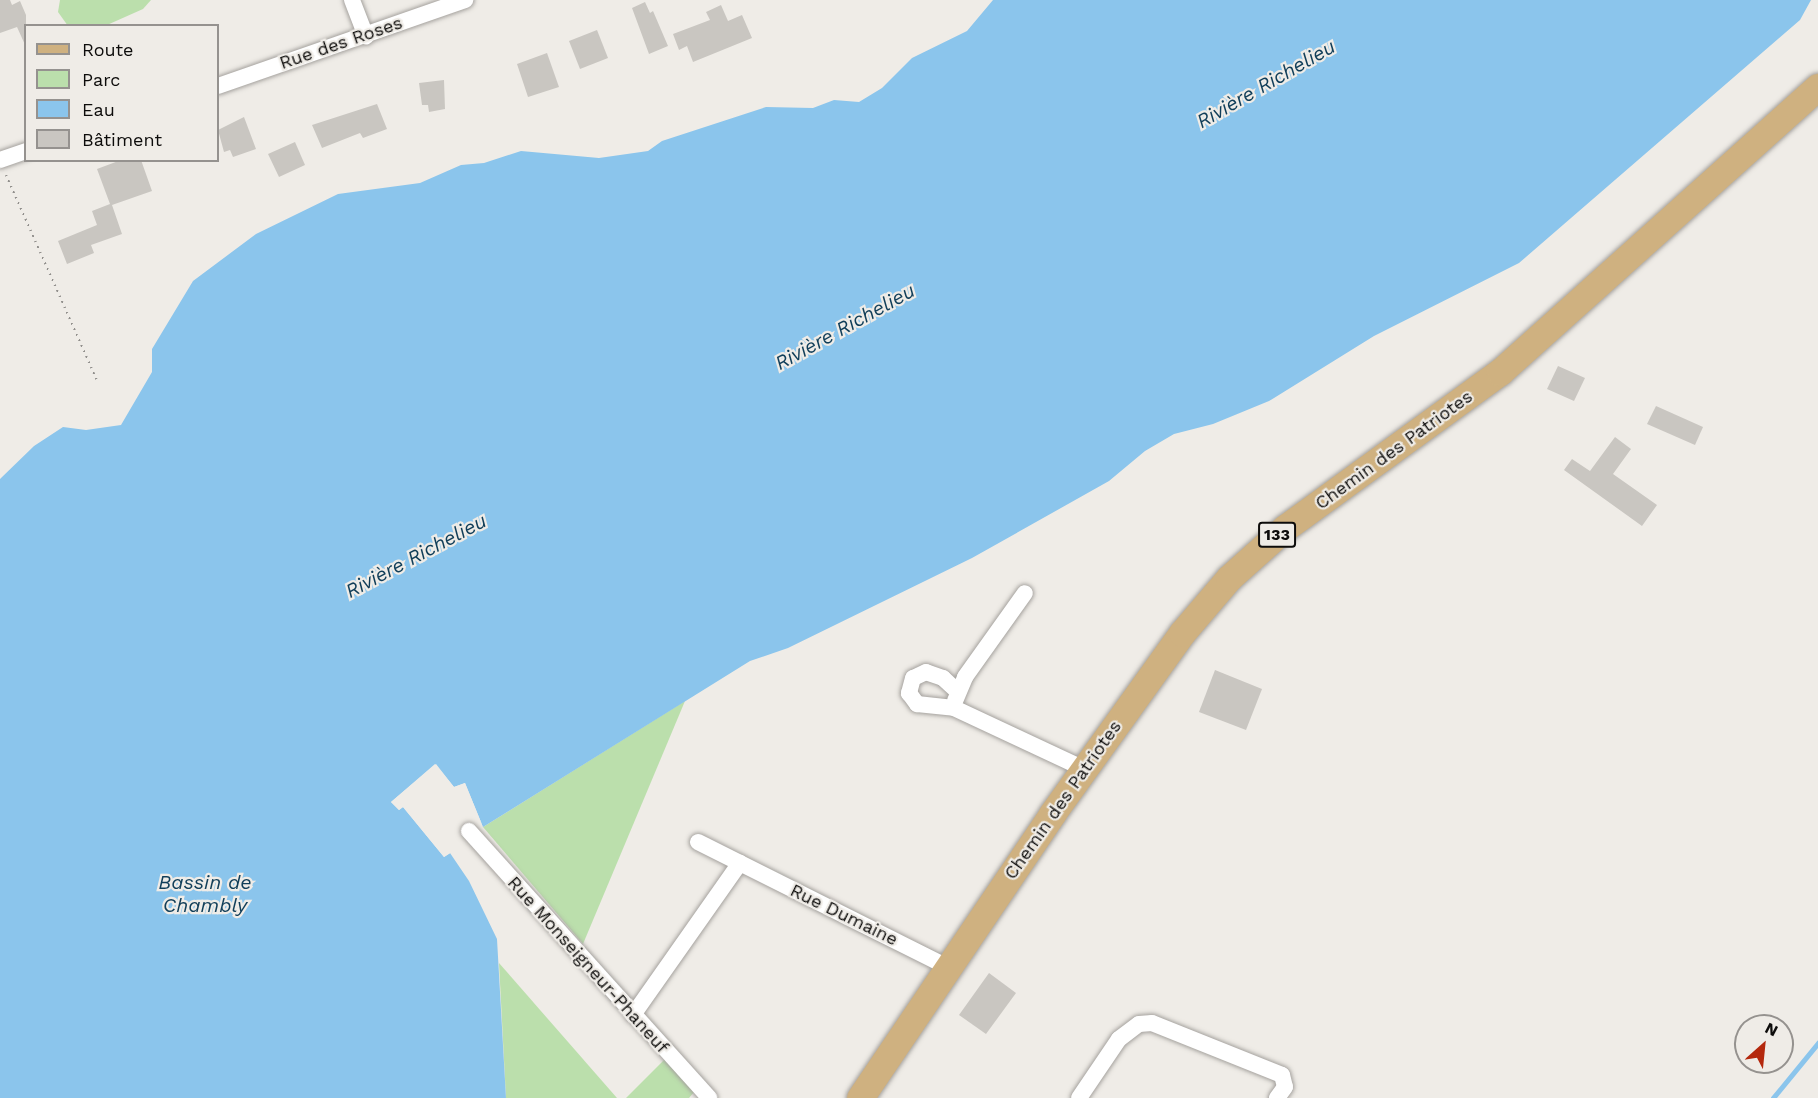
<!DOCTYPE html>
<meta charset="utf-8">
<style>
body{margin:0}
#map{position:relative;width:1818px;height:1098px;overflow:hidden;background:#efece7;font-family:"Work Sans",sans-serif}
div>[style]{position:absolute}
.green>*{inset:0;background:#bbdfac}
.water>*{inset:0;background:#8bc5ec}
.pier>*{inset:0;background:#efece7}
.stream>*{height:4.5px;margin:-2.25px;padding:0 2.25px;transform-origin:2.25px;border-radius:2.25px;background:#8bc5ec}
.building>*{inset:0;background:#c9c6c1}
.path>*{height:2px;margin-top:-1px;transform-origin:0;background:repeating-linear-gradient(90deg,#918f8c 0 1.5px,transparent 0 6px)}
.roads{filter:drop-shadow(0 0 2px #a5a29e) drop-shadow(0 0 2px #a5a29e)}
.minor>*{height:16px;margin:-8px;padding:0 8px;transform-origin:8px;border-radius:8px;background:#fff}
.primary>*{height:27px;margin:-13.5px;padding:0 13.5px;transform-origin:13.5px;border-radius:13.5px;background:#cfb180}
span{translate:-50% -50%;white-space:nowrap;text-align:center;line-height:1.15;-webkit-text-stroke:4.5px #efece7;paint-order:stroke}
.shield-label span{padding:2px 4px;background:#efece7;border:2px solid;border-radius:4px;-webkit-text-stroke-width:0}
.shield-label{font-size:16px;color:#0d0c0b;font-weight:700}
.street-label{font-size:18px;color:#0d0c0b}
.water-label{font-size:20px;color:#103e59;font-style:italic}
.legend{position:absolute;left:24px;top:24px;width:195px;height:138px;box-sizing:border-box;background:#efece7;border:2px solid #95928f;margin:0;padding:8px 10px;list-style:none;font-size:18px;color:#0d0c0b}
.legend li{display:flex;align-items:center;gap:12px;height:30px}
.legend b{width:30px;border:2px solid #95928f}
.north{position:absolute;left:1734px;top:1014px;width:60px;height:60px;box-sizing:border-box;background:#efece7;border:2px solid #95928f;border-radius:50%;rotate:27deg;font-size:16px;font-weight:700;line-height:24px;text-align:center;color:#0d0c0b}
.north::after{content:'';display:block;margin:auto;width:21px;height:27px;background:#b4280d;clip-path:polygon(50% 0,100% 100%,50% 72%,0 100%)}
</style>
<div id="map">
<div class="green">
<div style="clip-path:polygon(60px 0,151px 0,143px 9px,107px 25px,68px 26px,58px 12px)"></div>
<div style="clip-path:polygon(685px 701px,583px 944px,483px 827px)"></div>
<div style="clip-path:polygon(499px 963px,617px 1098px,506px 1098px)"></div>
<div style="clip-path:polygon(665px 1059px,695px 1091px,689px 1098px,626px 1098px)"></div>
</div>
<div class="water">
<div style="clip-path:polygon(993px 0,1811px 0,1800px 20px,1519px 263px,1374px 336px,1269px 401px,1213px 424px,1174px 434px,1145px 451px,1109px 481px,972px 558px,788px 648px,750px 661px,483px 827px,465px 783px,454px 787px,436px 764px,391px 802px,399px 810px,403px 807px,444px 857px,450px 853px,469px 881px,497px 939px,506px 1098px,0 1098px,0 479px,34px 446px,63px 427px,86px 430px,121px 425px,152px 372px,152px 349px,193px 281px,256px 234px,338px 194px,420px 183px,461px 165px,484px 163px,521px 151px,599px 158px,648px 151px,662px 141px,766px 107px,813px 108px,834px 100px,859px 102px,882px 88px,912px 58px,967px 31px)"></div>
</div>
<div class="pier">
<div style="clip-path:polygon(435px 764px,454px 787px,465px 783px,483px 827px,463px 787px,452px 790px,435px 768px,395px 802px,405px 804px,445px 853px,452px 852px,444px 857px,403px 807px,399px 810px,391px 802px)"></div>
</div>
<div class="stream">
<div style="left:1773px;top:1098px;width:71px;rotate:-50.7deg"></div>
</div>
<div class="building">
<div style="clip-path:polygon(0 0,10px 0,12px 5px,20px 1px,26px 15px,26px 47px,17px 27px,0 33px)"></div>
<div style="clip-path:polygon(645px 2px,650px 13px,653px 11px,668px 46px,649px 54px,632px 8px)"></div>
<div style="clip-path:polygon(721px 5px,728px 21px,742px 15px,752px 38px,693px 62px,687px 46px,679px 50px,673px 34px,710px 20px,706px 12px)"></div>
<div style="clip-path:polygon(597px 30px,608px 58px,580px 69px,569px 41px)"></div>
<div style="clip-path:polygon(547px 53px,559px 87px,528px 97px,517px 64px)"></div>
<div style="clip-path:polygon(444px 80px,445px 109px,429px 112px,428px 105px,422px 105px,419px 83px)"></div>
<div style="clip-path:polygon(377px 104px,387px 129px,363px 138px,360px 133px,322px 148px,312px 125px)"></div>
<div style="clip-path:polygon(244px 117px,256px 149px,233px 157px,230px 150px,224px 152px,218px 130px)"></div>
<div style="clip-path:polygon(295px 142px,305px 165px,279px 177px,268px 154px)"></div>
<div style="clip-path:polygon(121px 160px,141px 160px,152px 191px,112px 205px,122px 234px,91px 245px,94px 253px,67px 264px,58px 241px,97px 225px,92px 211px,110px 204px,97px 169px)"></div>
<div style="clip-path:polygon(1558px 366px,1585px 378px,1574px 401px,1547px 389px)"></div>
<div style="clip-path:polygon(1656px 406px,1703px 427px,1695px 445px,1647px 424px)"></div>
<div style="clip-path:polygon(1615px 437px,1631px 449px,1613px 474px,1657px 505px,1642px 526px,1564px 470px,1572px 459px,1590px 471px)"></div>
<div style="clip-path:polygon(1215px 670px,1262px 689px,1246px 730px,1199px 712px)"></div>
<div style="clip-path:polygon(989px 973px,1016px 993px,986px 1034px,959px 1015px)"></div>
</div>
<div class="path">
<div style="left:6px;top:175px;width:227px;rotate:66.1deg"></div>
</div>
<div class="roads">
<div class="minor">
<div style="left:352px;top:0;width:39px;rotate:69deg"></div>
<div style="left:218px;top:86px;width:262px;rotate:-19.2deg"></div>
<div style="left:0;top:160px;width:28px;rotate:-19deg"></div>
<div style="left:957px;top:691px;width:19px;rotate:-137deg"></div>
<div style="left:943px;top:678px;width:18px;rotate:-161deg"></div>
<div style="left:926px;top:672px;width:14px;rotate:155deg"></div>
<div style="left:913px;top:678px;width:16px;rotate:105deg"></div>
<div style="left:909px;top:693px;width:14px;rotate:54deg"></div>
<div style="left:917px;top:704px;width:37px;rotate:6deg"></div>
<div style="left:954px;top:708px;width:144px;rotate:25.1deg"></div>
<div style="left:955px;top:701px;width:26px;rotate:-67deg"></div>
<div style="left:965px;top:677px;width:103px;rotate:-54.5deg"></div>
<div style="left:469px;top:831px;width:359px;rotate:48deg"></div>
<div style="left:698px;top:842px;width:280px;rotate:26.6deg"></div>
<div style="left:633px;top:1015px;width:186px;rotate:-54.9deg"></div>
<div style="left:1079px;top:1098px;width:71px;rotate:-55.9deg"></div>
<div style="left:1119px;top:1039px;width:25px;rotate:-37deg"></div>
<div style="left:1139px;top:1024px;width:13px;rotate:-4deg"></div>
<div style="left:1152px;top:1023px;width:140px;rotate:21.8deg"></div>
<div style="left:1282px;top:1075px;width:12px;rotate:76deg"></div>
<div style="left:1285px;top:1087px;width:14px;rotate:126deg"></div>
</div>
<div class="primary">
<div style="left:860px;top:1098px;width:343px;rotate:-55.9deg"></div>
<div style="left:1052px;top:814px;width:223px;rotate:-54.3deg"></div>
<div style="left:1182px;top:633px;width:72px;rotate:-49.5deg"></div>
<div style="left:1229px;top:578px;width:75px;rotate:-41.8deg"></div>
<div style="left:1285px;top:528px;width:266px;rotate:-36deg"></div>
<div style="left:1500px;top:372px;width:427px;rotate:-41.9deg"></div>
</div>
</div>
<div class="shield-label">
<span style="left:1277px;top:535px">133</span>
</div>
<div class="street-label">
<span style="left:341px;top:43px;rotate:-19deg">Rue des Roses</span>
<span style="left:1394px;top:450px;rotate:-36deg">Chemin des Patriotes</span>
<span style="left:1063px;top:800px;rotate:-55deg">Chemin des Patriotes</span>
<span style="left:844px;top:915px;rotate:26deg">Rue Dumaine</span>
<span style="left:588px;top:965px;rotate:48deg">Rue Monseigneur-Phaneuf</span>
</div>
<div class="water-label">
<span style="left:1266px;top:84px;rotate:-30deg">Rivière Richelieu</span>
<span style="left:845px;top:327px;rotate:-29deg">Rivière Richelieu</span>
<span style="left:416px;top:556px;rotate:-28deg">Rivière Richelieu</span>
<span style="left:205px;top:894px">Bassin de<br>Chambly</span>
</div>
<ul class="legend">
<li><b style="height:8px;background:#cfb180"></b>Route</li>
<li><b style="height:16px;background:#bbdfac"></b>Parc</li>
<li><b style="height:16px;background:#8bc5ec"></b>Eau</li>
<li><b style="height:16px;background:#c9c6c1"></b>Bâtiment</li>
</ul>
<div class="north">N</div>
</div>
